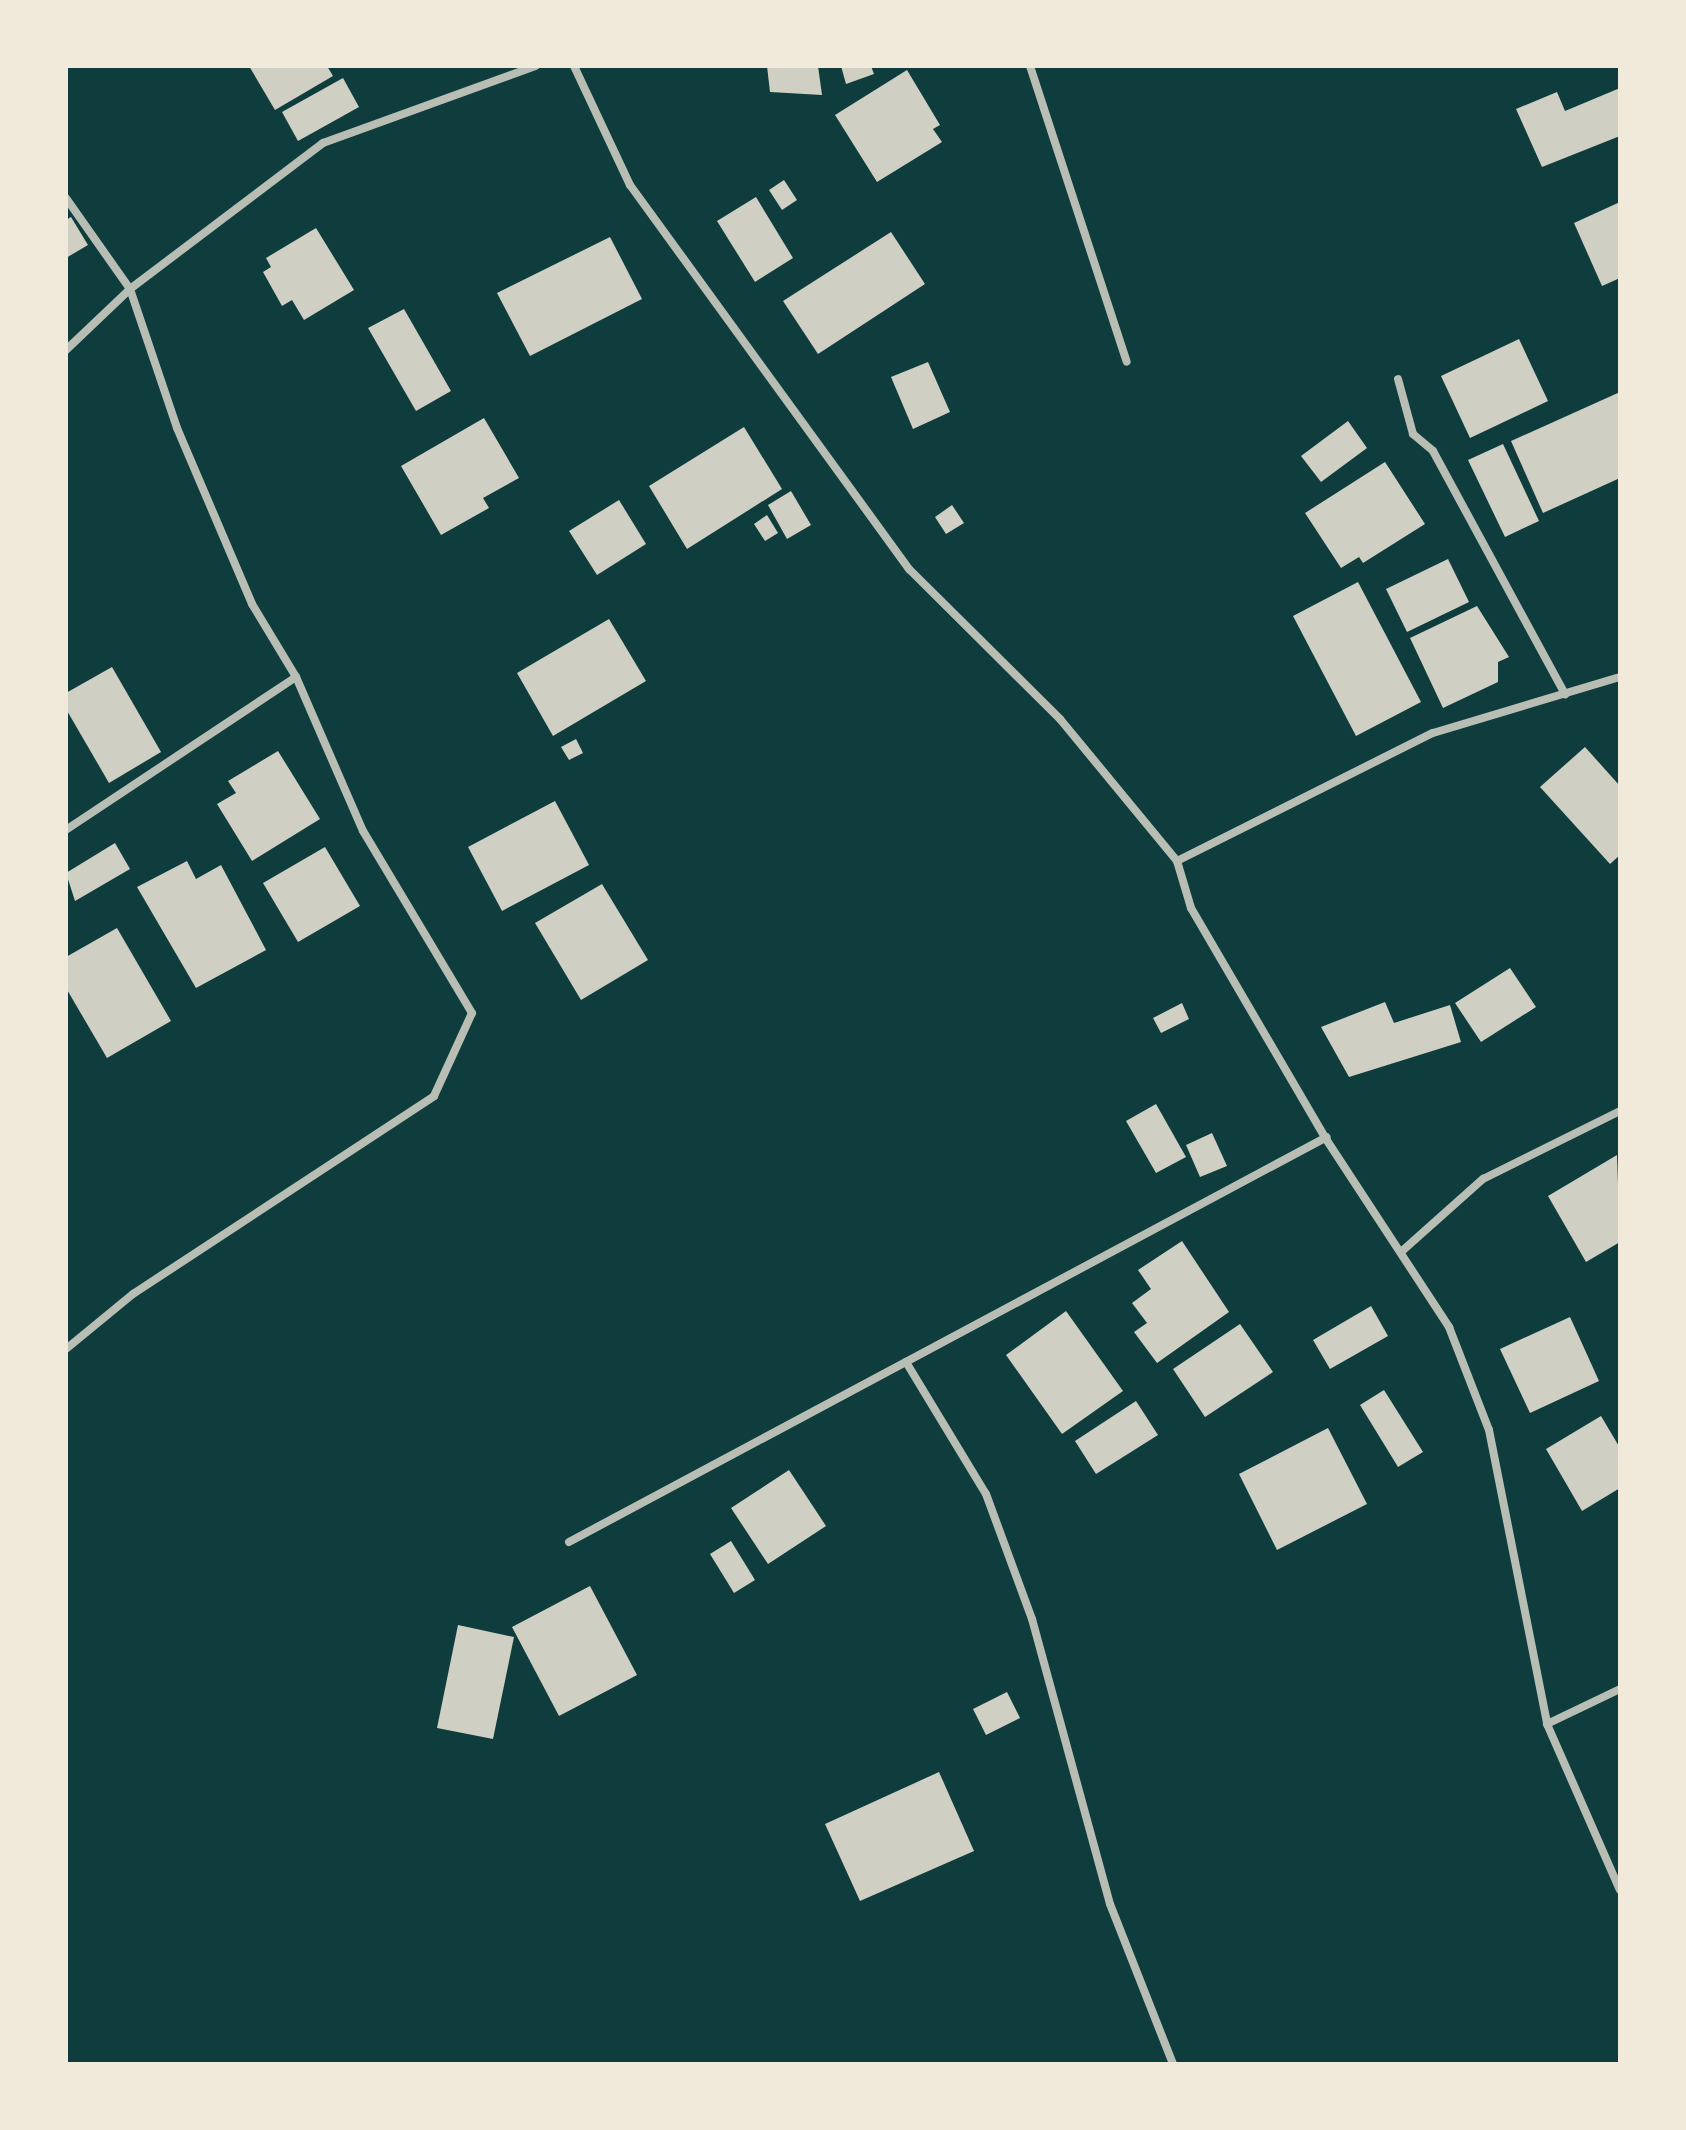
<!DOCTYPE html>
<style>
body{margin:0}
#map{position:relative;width:1686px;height:2130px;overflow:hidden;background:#0f3d3e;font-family:"Source Serif 4",serif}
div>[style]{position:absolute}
.building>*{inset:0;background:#cfcfc3}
.minor>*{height:8px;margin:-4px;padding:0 4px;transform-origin:4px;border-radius:4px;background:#b8beb3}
span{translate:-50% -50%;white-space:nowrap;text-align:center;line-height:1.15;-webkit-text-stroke:6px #f1e9da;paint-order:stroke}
.frame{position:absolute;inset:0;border:68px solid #f1e9da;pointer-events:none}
</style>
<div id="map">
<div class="building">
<div style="clip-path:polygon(249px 66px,327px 66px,333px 76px,275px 110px)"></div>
<div style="clip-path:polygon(767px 66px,818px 66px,822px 95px,770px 92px)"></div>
<div style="clip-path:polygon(841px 66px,871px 66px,874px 74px,846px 84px)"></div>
<div style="clip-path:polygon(907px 70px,940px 125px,933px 129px,942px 142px,877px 182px,835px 115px)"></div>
<div style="clip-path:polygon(343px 78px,359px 107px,298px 141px,282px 112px)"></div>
<div style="clip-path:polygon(1620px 88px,1620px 136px,1542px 167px,1516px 109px,1557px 92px,1565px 111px)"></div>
<div style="clip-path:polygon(784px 180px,797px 200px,782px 210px,769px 190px)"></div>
<div style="clip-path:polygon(756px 197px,793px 258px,755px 282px,717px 221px)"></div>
<div style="clip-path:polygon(1620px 202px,1620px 278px,1602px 286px,1574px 223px)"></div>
<div style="clip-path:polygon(71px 217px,88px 245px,66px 258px,66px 220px)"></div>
<div style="clip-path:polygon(316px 228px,354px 290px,304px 320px,292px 300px,282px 306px,263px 272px,271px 267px,266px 258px)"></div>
<div style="clip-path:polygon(891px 232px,925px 284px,818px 354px,783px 301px)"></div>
<div style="clip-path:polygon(610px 237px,642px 299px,530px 356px,497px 293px)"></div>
<div style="clip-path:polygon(404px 309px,451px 391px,416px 411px,368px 328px)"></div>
<div style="clip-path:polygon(1519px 339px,1548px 401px,1470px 438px,1441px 376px)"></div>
<div style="clip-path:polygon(928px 362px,950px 412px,913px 429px,891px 377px)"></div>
<div style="clip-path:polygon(1620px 392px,1620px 478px,1543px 513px,1511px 441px)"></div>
<div style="clip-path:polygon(484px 418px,519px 478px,483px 498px,489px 508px,441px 535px,401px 466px)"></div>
<div style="clip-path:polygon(1348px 421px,1367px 448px,1321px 482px,1301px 456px)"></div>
<div style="clip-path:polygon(744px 427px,782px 489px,687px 549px,649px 486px)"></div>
<div style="clip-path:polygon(1503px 444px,1539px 521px,1505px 537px,1468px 460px)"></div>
<div style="clip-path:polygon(1385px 462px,1425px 524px,1363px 563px,1359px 557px,1341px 568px,1305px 513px)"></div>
<div style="clip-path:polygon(791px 491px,811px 525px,787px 539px,768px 505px)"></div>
<div style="clip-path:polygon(619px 500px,646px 544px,597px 575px,569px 531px)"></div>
<div style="clip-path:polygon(952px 505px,964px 523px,946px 534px,935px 517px)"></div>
<div style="clip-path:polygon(767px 515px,778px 533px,765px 541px,754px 524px)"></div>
<div style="clip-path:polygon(1448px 559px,1469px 602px,1407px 632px,1386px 589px)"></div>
<div style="clip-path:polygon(1358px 582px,1421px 702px,1356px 736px,1293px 616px)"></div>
<div style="clip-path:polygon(1477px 606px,1509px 657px,1498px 662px,1498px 682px,1443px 708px,1410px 638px)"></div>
<div style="clip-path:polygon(609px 619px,646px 681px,553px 736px,517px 673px)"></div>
<div style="clip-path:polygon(112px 667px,161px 752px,109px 783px,66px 709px,66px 693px)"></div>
<div style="clip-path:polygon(576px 739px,583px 753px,569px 760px,561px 747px)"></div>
<div style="clip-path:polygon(1585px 747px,1620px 786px,1620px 855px,1610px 864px,1540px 787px)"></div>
<div style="clip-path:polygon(278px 751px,320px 819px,252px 861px,217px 804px,236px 793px,228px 781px)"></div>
<div style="clip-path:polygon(555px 801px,589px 865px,502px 911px,468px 847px)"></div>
<div style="clip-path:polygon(115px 843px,130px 869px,75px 901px,66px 873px)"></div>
<div style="clip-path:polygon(325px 847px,360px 906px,298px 942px,263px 883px)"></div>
<div style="clip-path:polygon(187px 861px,196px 879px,221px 865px,266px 950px,196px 988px,137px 887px)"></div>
<div style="clip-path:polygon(602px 884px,648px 960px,581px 1000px,535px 923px)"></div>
<div style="clip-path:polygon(117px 928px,171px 1021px,107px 1058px,66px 988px,66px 957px)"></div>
<div style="clip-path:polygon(1510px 968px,1536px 1007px,1481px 1042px,1455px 1003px)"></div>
<div style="clip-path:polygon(1385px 1002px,1394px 1023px,1450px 1005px,1461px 1042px,1349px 1077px,1321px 1027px)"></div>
<div style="clip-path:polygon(1182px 1003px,1189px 1019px,1161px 1033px,1153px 1018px)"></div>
<div style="clip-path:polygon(1156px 1104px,1186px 1157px,1156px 1173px,1126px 1121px)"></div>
<div style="clip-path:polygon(1212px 1133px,1227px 1166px,1200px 1177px,1186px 1145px)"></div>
<div style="clip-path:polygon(1617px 1155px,1620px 1242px,1586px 1262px,1548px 1196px)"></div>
<div style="clip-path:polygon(1182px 1241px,1229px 1312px,1157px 1363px,1134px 1332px,1147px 1323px,1132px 1303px,1151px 1289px,1138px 1270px)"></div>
<div style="clip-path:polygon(1371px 1306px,1388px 1336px,1330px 1369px,1313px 1340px)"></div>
<div style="clip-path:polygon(1066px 1311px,1123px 1391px,1062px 1434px,1006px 1355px)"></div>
<div style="clip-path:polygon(1570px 1317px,1599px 1381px,1530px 1413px,1500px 1349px)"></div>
<div style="clip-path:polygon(1240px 1324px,1273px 1372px,1205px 1417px,1173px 1369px)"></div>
<div style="clip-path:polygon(1384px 1390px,1423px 1452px,1398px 1467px,1360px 1405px)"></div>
<div style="clip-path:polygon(1136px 1401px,1158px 1435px,1096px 1474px,1075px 1441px)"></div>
<div style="clip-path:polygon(1601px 1416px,1620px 1448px,1620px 1488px,1582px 1511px,1546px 1449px)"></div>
<div style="clip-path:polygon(1328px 1428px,1367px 1504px,1277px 1550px,1239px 1474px)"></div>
<div style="clip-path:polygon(789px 1470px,826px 1526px,768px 1564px,731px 1508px)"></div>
<div style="clip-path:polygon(731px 1541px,755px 1580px,734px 1593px,710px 1554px)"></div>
<div style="clip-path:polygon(590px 1586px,637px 1675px,559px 1716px,512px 1627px)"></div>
<div style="clip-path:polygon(458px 1625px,514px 1637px,493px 1739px,437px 1728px)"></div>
<div style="clip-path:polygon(1007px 1692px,1020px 1718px,986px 1735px,973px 1709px)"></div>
<div style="clip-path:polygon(939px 1772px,974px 1851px,860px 1901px,825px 1824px)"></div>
</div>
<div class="minor">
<div style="left:574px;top:66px;width:132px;rotate:64.8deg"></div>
<div style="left:630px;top:185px;width:475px;rotate:54deg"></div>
<div style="left:909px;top:569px;width:213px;rotate:44.8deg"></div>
<div style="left:1060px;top:719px;width:184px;rotate:50.5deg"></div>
<div style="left:1177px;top:861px;width:49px;rotate:73.4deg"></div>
<div style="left:1191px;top:908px;width:268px;rotate:59.7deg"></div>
<div style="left:1326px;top:1139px;width:225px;rotate:56.8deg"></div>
<div style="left:1449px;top:1327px;width:110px;rotate:68.8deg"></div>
<div style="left:1489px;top:1430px;width:300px;rotate:78.8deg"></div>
<div style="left:1547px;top:1724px;width:181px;rotate:66.3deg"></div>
<div style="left:1030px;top:66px;width:311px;rotate:71.9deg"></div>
<div style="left:66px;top:198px;width:111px;rotate:54.9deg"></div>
<div style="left:130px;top:289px;width:147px;rotate:71.3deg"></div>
<div style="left:177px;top:428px;width:191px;rotate:66.9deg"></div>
<div style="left:252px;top:604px;width:85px;rotate:58.9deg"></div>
<div style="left:296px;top:677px;width:276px;rotate:146.4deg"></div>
<div style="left:66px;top:350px;width:88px;rotate:-43.6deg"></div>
<div style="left:130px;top:289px;width:242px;rotate:-37.1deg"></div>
<div style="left:323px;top:143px;width:226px;rotate:-19.9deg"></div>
<div style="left:1398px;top:379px;width:57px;rotate:74.7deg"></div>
<div style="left:1413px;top:434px;width:26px;rotate:40deg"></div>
<div style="left:1433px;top:451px;width:277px;rotate:61.5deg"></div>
<div style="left:1177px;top:861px;width:286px;rotate:-26.6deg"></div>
<div style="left:1433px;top:733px;width:195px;rotate:-16.7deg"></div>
<div style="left:1401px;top:1252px;width:110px;rotate:-41.7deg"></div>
<div style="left:1483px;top:1179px;width:153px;rotate:-26.4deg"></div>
<div style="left:66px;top:1349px;width:87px;rotate:-39.4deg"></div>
<div style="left:133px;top:1294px;width:360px;rotate:-33.3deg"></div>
<div style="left:434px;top:1096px;width:91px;rotate:-65.4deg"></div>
<div style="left:472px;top:1013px;width:212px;rotate:-120.9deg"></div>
<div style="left:363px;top:831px;width:168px;rotate:-113.5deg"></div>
<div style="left:906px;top:1362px;width:154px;rotate:58.8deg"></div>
<div style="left:986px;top:1494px;width:133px;rotate:69.8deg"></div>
<div style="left:1032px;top:1619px;width:295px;rotate:74.7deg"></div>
<div style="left:1110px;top:1904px;width:172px;rotate:68.5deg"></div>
<div style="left:569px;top:1542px;width:859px;rotate:-28.12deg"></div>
<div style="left:1547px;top:1724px;width:81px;rotate:-25.6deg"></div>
</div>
<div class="frame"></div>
</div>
